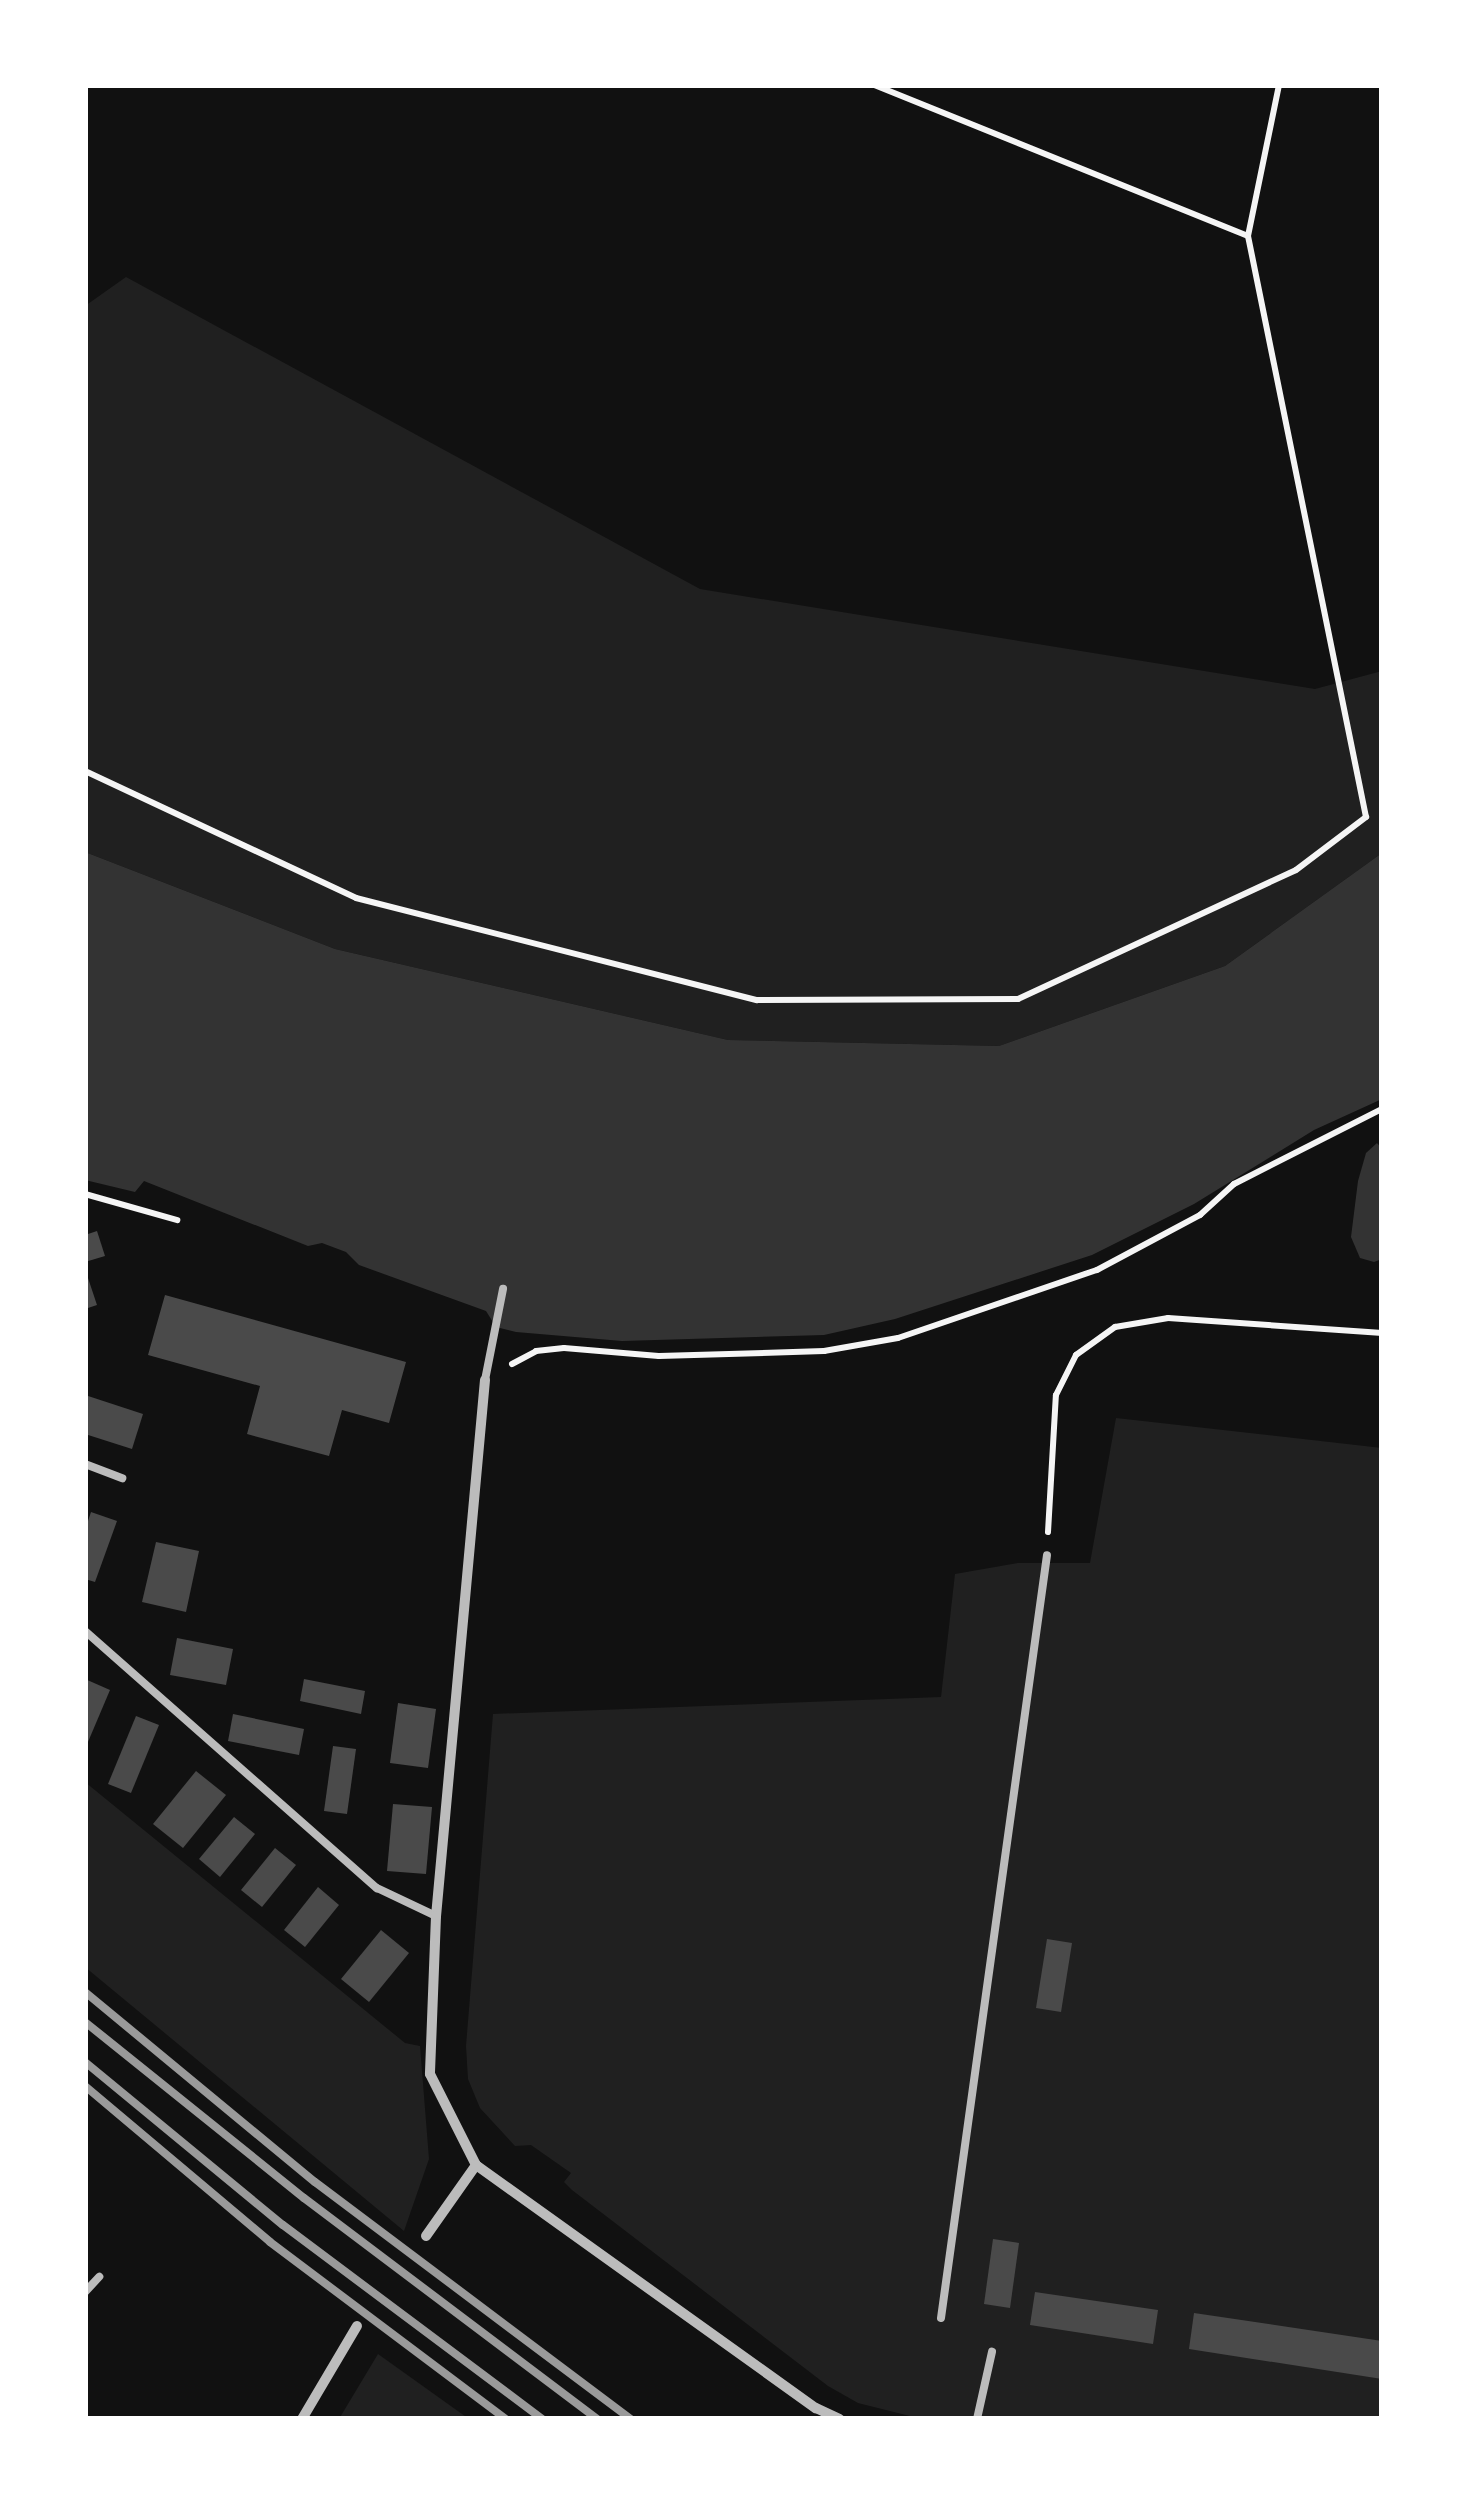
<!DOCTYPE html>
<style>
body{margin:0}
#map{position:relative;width:1467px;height:2504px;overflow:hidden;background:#111;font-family:"Varela Round",sans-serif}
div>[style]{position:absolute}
.green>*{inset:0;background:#202020}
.water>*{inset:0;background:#333}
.building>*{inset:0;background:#4a4a4a}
.path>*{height:6px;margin:-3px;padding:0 3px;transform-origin:3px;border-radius:3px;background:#f5f5f5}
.service>*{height:8px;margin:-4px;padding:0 4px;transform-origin:4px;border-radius:4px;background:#bcbcbc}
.minor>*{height:10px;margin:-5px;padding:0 5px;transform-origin:5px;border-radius:5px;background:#bcbcbc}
.rail>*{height:8px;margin:-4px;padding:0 4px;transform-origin:4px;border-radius:4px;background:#9a9a9a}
span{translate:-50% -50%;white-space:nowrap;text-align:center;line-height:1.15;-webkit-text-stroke:10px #fff;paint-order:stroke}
.frame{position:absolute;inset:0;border:88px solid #fff;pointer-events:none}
</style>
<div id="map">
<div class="green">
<div style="clip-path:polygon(126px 277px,700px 589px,1315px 689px,1382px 671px,1382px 853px,1225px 966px,999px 1046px,728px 1040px,335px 949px,85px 852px,85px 306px)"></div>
<div style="clip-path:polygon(1116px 1418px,1382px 1448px,1382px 2419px,922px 2419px,858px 2403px,828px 2386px,572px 2190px,564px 2182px,571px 2173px,531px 2145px,515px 2146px,480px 2108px,468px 2079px,466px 2046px,493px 1714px,941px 1697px,955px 1574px,1018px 1563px,1090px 1563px)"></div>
<div style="clip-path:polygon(85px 1782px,405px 2043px,420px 2046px,429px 2159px,404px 2231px,85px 1967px)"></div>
<div style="clip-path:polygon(378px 2354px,469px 2419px,339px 2419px)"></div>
</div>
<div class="water">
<div style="clip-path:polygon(85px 852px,335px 949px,728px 1040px,999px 1046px,1225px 966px,1382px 853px,1382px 1099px,1314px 1130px,1194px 1204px,1092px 1255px,895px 1319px,824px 1335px,622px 1341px,516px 1332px,496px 1327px,486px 1311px,359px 1265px,346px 1252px,322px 1243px,308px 1246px,144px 1181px,135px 1192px,85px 1180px)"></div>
<div style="clip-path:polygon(1377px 1143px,1382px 1149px,1382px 1259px,1374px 1262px,1360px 1258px,1351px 1237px,1358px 1181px,1366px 1153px)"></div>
</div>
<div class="building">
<div style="clip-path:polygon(97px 1231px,105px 1256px,85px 1262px,85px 1235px)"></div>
<div style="clip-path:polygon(85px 1269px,97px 1305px,85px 1309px)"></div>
<div style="clip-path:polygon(165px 1295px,406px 1362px,389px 1423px,342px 1410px,329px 1456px,247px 1434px,260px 1386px,148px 1355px)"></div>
<div style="clip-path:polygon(85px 1395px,143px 1414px,132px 1449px,85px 1434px)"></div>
<div style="clip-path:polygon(91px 1512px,117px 1521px,95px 1582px,85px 1579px,85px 1530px)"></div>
<div style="clip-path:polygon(156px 1542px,199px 1551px,186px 1612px,142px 1602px)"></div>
<div style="clip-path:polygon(177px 1638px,233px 1649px,226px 1685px,170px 1675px)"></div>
<div style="clip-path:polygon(85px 1679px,110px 1690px,85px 1749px)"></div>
<div style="clip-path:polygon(304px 1679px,365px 1691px,361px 1714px,300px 1701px)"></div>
<div style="clip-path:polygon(398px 1703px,436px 1709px,428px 1768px,390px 1763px)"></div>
<div style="clip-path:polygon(233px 1714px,304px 1729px,299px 1755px,228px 1741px)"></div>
<div style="clip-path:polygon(136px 1716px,159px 1725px,131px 1793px,108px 1784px)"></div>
<div style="clip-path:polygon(333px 1746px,356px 1749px,347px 1814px,324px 1811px)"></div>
<div style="clip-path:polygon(196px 1771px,226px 1795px,183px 1848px,153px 1824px)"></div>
<div style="clip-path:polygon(393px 1804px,432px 1807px,426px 1874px,387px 1871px)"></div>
<div style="clip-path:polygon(234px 1817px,255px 1834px,220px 1877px,199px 1859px)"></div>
<div style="clip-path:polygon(275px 1848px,296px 1865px,262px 1907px,241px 1890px)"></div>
<div style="clip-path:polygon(318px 1887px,339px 1905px,305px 1947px,284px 1930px)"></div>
<div style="clip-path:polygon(381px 1930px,409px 1953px,369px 2002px,341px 1979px)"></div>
<div style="clip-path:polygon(1047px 1939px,1072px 1943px,1061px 2012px,1036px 2008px)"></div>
<div style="clip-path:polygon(993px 2239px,1019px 2243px,1010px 2308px,984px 2304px)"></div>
<div style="clip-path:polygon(1035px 2292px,1158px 2310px,1153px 2344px,1030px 2325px)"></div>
<div style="clip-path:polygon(1194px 2313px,1382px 2341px,1382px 2379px,1189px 2349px)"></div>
</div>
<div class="path">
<div style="left:1248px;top:236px;width:154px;rotate:-78.4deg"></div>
<div style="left:85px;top:771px;width:299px;rotate:25.1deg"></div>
<div style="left:356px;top:898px;width:414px;rotate:14.3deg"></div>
<div style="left:757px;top:1000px;width:261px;rotate:-0.2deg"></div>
<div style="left:1018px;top:999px;width:306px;rotate:-24.9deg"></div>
<div style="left:1296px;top:870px;width:88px;rotate:-37.1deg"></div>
<div style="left:1366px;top:817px;width:593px;rotate:-101.48deg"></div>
<div style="left:1248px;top:236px;width:403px;rotate:-158deg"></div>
<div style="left:85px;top:1194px;width:96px;rotate:15.8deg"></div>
<div style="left:512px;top:1364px;width:27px;rotate:-28deg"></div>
<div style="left:536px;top:1351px;width:28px;rotate:-6deg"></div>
<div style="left:564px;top:1348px;width:95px;rotate:4.8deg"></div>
<div style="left:659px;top:1356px;width:165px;rotate:-1.7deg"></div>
<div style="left:824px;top:1351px;width:75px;rotate:-10deg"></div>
<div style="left:898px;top:1338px;width:210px;rotate:-18.9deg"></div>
<div style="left:1097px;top:1270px;width:117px;rotate:-28.1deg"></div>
<div style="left:1200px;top:1215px;width:46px;rotate:-42.4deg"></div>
<div style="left:1234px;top:1184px;width:166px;rotate:-26.9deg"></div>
<div style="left:1048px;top:1532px;width:137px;rotate:-86.7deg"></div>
<div style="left:1056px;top:1395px;width:45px;rotate:-63.4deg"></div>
<div style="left:1076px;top:1355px;width:48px;rotate:-35.7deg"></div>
<div style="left:1115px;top:1327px;width:54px;rotate:-9.6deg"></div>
<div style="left:1168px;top:1318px;width:215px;rotate:4deg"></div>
</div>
<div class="service">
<div style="left:485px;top:1380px;width:93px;rotate:-78.8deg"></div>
<div style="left:85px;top:1464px;width:40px;rotate:21deg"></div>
<div style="left:85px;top:1631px;width:389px;rotate:41.4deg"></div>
<div style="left:377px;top:1888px;width:65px;rotate:25.4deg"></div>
<div style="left:85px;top:2292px;width:21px;rotate:-47deg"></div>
<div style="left:941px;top:2318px;width:770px;rotate:-82.09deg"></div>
<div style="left:977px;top:2419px;width:69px;rotate:-77.4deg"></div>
</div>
<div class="minor">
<div style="left:485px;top:1380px;width:538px;rotate:95.22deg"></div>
<div style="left:436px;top:1916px;width:158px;rotate:92.2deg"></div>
<div style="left:430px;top:2074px;width:102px;rotate:63.2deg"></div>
<div style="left:476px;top:2165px;width:418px;rotate:35.6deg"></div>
<div style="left:816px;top:2408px;width:26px;rotate:25deg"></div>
<div style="left:426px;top:2236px;width:87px;rotate:-54.8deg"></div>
<div style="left:302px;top:2419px;width:108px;rotate:-59.4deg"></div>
</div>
<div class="rail">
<div style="left:85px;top:1992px;width:298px;rotate:39.6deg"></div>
<div style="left:315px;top:2182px;width:395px;rotate:36.9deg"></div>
<div style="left:85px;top:2022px;width:281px;rotate:38.8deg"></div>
<div style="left:304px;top:2198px;width:367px;rotate:37deg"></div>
<div style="left:85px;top:2062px;width:256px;rotate:39.5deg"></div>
<div style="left:283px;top:2225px;width:324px;rotate:36.8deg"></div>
<div style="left:85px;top:2086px;width:242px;rotate:40.1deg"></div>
<div style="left:270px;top:2242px;width:295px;rotate:36.9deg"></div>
</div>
<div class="frame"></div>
</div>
